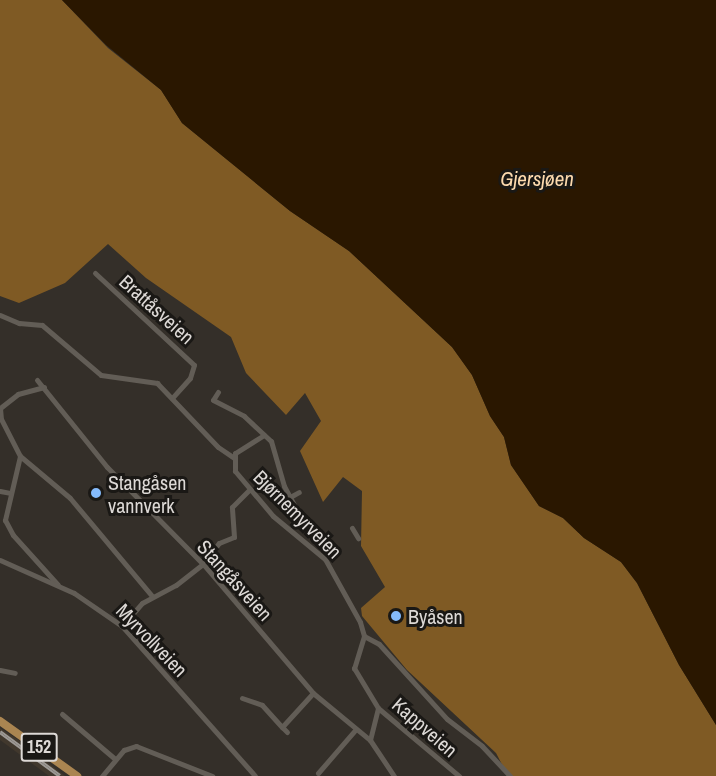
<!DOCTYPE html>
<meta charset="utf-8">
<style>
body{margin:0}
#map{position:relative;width:716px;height:776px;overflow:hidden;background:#342f29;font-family:"Archivo Narrow",sans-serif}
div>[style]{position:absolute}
.built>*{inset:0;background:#41382d}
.forest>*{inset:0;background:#7f5a24}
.water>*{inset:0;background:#2a1700}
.street>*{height:5px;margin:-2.5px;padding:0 2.5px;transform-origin:2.5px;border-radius:2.5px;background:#625d56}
.primary>*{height:8px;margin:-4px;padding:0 4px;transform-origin:4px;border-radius:4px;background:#aa8551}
.rail>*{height:4px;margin-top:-2px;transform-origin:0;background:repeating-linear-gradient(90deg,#1a1815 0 4.5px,#9d9995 0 9px);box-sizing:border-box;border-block:2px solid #9d9995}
.dots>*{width:16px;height:16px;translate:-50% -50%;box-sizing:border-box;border:3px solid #1a1815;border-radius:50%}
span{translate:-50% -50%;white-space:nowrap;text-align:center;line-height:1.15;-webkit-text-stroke:6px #1a1815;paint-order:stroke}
.shield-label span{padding:2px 4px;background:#1a1815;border:2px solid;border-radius:4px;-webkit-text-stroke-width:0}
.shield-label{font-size:18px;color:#ddd9d6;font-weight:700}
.street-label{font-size:20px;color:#ddd9d6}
.poi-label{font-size:20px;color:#ddd9d6}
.left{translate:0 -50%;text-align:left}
.water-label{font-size:21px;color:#fddaae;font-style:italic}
</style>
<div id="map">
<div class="built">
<div style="clip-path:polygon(0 728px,17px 739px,65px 776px,49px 776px,0 740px)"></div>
</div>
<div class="forest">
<div style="clip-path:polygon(0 0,62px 0,108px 48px,161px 90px,182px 123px,290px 211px,349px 251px,452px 347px,472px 375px,490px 416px,504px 437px,511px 465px,539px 506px,563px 518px,584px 538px,621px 562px,637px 583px,679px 665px,716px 725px,716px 776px,508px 776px,496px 753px,407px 670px,362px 616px,361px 608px,385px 587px,361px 546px,362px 491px,343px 477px,323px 502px,300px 451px,321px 421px,305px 393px,286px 415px,246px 373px,231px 337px,146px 278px,108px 244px,65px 283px,19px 303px,0 296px)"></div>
</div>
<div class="water">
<div style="clip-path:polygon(62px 0,716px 0,716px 725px,679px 665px,637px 583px,621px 562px,584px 538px,563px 518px,539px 506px,511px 465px,504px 437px,490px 416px,472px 375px,452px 347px,349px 251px,290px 211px,182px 123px,161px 90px,106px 45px)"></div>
</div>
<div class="street">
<div style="left:95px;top:273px;width:135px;rotate:42.9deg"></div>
<div style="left:194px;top:365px;width:14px;rotate:107deg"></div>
<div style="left:190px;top:378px;width:27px;rotate:132deg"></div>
<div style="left:0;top:315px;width:21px;rotate:23deg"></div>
<div style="left:19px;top:323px;width:23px;rotate:5deg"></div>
<div style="left:42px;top:325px;width:77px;rotate:40.3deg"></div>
<div style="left:101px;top:375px;width:57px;rotate:8.1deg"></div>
<div style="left:157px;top:383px;width:88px;rotate:46.4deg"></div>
<div style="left:218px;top:447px;width:18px;rotate:34deg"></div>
<div style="left:37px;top:380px;width:112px;rotate:51.2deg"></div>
<div style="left:107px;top:467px;width:136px;rotate:45.3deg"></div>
<div style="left:203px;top:564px;width:170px;rotate:49.5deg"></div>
<div style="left:313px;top:693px;width:74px;rotate:39.5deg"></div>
<div style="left:370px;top:740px;width:43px;rotate:56.3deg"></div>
<div style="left:44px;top:387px;width:27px;rotate:165deg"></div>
<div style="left:18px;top:394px;width:23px;rotate:142deg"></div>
<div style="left:0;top:408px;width:11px;rotate:85deg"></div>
<div style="left:1px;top:419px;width:42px;rotate:62.8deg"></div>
<div style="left:20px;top:456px;width:66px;rotate:103.2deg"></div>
<div style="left:5px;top:520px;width:17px;rotate:62deg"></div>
<div style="left:13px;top:535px;width:67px;rotate:48deg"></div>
<div style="left:218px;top:392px;width:9px;rotate:122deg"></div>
<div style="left:213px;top:400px;width:35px;rotate:27deg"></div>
<div style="left:244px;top:416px;width:37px;rotate:43deg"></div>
<div style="left:271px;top:441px;width:47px;rotate:73.9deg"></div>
<div style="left:284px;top:486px;width:32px;rotate:62deg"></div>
<div style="left:264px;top:435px;width:34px;rotate:148deg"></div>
<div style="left:235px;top:453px;width:18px;rotate:90deg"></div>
<div style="left:235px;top:471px;width:59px;rotate:49.8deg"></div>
<div style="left:273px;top:516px;width:67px;rotate:39.6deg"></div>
<div style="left:325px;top:559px;width:72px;rotate:60.9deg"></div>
<div style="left:360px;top:622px;width:15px;rotate:74deg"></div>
<div style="left:364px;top:636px;width:34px;rotate:107deg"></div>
<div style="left:354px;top:668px;width:47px;rotate:59deg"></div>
<div style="left:378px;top:708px;width:33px;rotate:104deg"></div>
<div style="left:20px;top:456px;width:65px;rotate:40deg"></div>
<div style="left:70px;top:498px;width:128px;rotate:50.1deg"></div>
<div style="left:0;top:491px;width:10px;rotate:11deg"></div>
<div style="left:290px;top:497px;width:10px;rotate:-29deg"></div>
<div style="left:352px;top:528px;width:12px;rotate:59deg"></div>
<div style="left:0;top:560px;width:81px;rotate:24deg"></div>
<div style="left:74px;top:593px;width:58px;rotate:34.5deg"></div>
<div style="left:122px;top:626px;width:200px;rotate:48.4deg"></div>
<div style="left:122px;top:626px;width:30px;rotate:-49deg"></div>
<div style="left:142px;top:603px;width:38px;rotate:-28deg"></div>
<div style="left:176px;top:585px;width:34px;rotate:-38deg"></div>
<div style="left:203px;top:564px;width:26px;rotate:-53deg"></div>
<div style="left:219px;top:543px;width:16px;rotate:-22deg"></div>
<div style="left:234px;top:537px;width:30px;rotate:-94deg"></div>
<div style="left:232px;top:507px;width:24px;rotate:-45deg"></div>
<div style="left:364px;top:636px;width:17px;rotate:28deg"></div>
<div style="left:379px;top:644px;width:101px;rotate:47.8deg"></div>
<div style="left:447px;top:719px;width:44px;rotate:37.6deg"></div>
<div style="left:482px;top:746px;width:41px;rotate:47deg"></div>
<div style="left:0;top:670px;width:15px;rotate:11deg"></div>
<div style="left:242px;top:698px;width:21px;rotate:19deg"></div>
<div style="left:262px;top:705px;width:30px;rotate:48deg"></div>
<div style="left:378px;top:708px;width:106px;rotate:40deg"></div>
<div style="left:62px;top:714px;width:70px;rotate:40.3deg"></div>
<div style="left:287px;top:732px;width:7px;rotate:-135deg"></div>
<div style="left:282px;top:727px;width:46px;rotate:-47.6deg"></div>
<div style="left:318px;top:773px;width:58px;rotate:-49.2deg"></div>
<div style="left:102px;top:776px;width:34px;rotate:-50deg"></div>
<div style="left:124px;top:750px;width:13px;rotate:-18deg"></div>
<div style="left:136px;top:746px;width:82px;rotate:21.5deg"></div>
</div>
<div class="primary">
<div style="left:0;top:721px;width:95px;rotate:35.5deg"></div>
</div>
<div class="rail">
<div style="left:0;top:732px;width:74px;rotate:36.3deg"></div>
</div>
<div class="dots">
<div style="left:96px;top:493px;background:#85bbfb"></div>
<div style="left:396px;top:616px;background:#85bbfb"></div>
</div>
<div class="shield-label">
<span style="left:39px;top:747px">152</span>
</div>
<div class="street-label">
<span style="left:157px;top:309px;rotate:42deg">Brattåsveien</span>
<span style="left:298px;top:514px;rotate:45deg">Bjørnemyrveien</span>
<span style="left:235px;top:580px;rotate:48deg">Stangåsveien</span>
<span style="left:152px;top:640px;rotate:46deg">Myrvollveien</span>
<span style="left:425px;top:727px;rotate:41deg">Kappveien</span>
</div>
<div class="poi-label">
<span class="left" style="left:108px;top:494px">Stangåsen<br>vannverk</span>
<span class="left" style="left:408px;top:616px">Byåsen</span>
</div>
<div class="water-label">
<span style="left:537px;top:179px">Gjersjøen</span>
</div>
</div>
